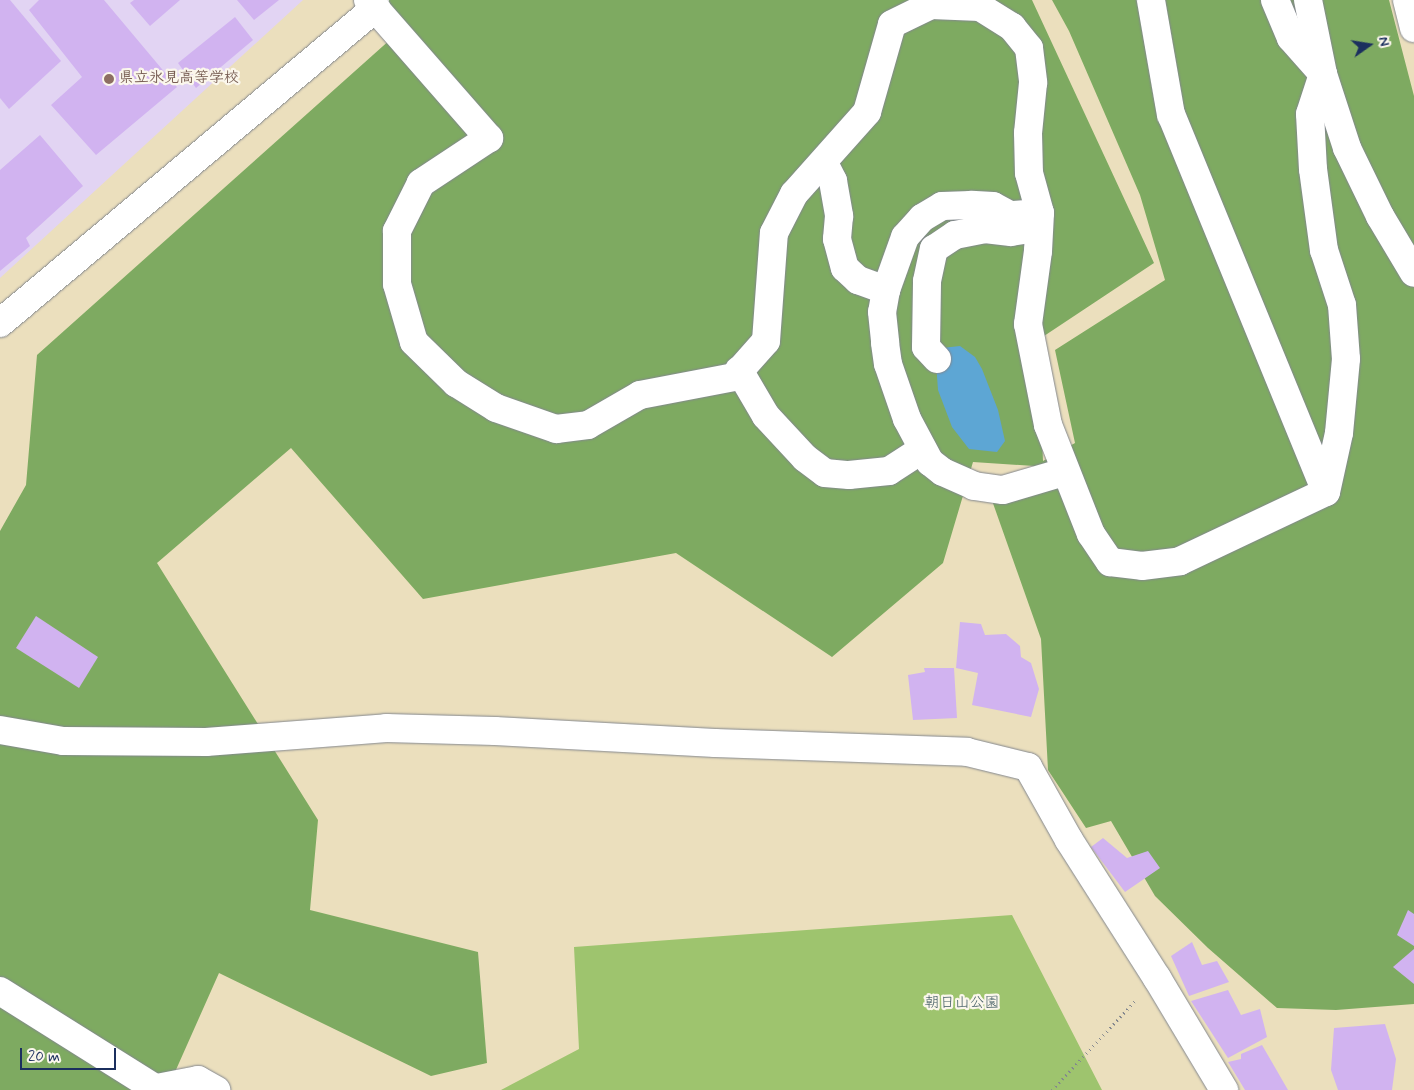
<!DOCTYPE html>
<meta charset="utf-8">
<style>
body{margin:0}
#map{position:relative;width:1414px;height:1090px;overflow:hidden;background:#ebdfbd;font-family:Mynerve,"Klee One",sans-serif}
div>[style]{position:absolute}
.built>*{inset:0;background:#e2d4f3}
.green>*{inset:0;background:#9ec46e}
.forest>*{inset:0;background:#7eaa61}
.water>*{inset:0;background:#5da6d4}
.building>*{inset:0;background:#d1b3f0}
.path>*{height:3px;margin-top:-1.5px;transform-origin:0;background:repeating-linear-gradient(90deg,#83878e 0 1px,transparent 0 5px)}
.roads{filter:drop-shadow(0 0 1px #83878e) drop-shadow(0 0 1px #83878e)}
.minor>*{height:28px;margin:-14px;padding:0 14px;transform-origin:14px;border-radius:14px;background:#fff}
.dots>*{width:14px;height:14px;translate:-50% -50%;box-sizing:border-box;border:2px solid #fbf7ec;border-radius:50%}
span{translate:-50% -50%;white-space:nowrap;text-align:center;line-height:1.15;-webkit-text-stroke:4.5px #fbf7ec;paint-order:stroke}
.education-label{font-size:15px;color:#785e54;font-weight:700}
.left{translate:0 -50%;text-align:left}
.park-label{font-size:15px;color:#425c63}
.north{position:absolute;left:1344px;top:20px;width:50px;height:50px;-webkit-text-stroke:4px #fbf7ec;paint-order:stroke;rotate:77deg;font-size:14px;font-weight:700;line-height:20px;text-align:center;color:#1b2f5e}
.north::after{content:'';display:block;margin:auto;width:18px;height:22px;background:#1b2f5e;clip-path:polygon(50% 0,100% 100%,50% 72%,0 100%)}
.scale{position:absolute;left:20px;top:1048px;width:96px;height:22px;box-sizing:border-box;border:2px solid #1b2f5e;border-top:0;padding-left:6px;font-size:15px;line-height:18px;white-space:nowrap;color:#1b2f5e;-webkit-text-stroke:4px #fbf7ec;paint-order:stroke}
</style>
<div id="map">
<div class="built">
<div style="clip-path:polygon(0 0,303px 0,0 278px)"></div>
</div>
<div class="green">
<div style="clip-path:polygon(1012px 915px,1102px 1090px,501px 1090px,579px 1049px,574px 947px)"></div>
</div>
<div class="forest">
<div style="clip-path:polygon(384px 0,1032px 0,1154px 263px,1038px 340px,1043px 461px,1075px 443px,1055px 350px,1165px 280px,1140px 195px,1069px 31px,1052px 0,1389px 0,1414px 96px,1414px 1004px,1336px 1010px,1277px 1008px,1208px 948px,1155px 896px,1111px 821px,1086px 828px,1048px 770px,1041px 639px,989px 492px,1034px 466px,973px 462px,943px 563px,832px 657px,676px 553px,423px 599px,291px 448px,157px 563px,318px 820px,310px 910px,478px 952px,487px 1063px,431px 1076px,219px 973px,167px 1090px,0 1090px,0 531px,26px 485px,37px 355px,392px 38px)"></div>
</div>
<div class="water">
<div style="clip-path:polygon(960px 346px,975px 357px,982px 369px,998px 410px,1005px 441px,997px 452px,969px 449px,952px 427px,938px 390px,936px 362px,942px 348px)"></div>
</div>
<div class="building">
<div style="clip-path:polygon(0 0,10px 0,61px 61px,9px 109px,0 98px)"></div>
<div style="clip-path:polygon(39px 0,104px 0,177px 87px,96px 155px,51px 105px,82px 77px,29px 10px)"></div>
<div style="clip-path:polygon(134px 0,180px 0,150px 26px,130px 3px)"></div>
<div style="clip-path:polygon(237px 0,279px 0,254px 20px)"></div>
<div style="clip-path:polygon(235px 17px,253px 40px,196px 88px,178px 63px)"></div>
<div style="clip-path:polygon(40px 135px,83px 186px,26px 238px,30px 246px,0 271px,0 170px)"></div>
<div style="clip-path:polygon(36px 616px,98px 657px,79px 688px,16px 648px)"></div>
<div style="clip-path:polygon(960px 622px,981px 624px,985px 635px,1006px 634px,1020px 646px,1021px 657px,1031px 663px,1039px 689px,1031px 717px,972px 705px,978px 673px,956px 668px)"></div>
<div style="clip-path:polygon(924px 668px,954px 668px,957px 718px,913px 720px,908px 675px,925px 672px)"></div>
<div style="clip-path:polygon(1103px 838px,1127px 858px,1148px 851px,1160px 868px,1125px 892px,1091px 847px)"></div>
<div style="clip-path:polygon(1408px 910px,1414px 914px,1414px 946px,1397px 935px)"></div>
<div style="clip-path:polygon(1192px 942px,1202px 965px,1217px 961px,1229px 982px,1189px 996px,1171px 956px)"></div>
<div style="clip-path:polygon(1414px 949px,1414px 984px,1393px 967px)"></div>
<div style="clip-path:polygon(1228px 990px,1241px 1015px,1260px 1009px,1267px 1037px,1228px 1058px,1191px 1001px)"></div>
<div style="clip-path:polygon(1385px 1024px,1396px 1059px,1392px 1090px,1338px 1090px,1331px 1070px,1334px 1028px)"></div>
<div style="clip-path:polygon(1262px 1045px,1288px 1090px,1245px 1090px,1228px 1062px,1241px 1059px,1241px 1054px)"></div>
</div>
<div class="path">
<div style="left:1052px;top:1090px;width:123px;rotate:-47deg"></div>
</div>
<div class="roads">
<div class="minor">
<div style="left:368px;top:0;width:184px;rotate:48.8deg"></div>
<div style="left:489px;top:138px;width:82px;rotate:146.5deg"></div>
<div style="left:421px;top:183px;width:54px;rotate:116.6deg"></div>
<div style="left:397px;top:231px;width:53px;rotate:90deg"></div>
<div style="left:397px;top:284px;width:60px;rotate:73.7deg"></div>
<div style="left:414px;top:342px;width:59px;rotate:44.3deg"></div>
<div style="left:456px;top:383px;width:47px;rotate:32deg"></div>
<div style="left:496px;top:408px;width:64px;rotate:19.3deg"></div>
<div style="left:556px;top:429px;width:32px;rotate:-7deg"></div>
<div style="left:588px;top:425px;width:60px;rotate:-30deg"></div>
<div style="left:640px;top:395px;width:96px;rotate:-10.8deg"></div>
<div style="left:734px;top:377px;width:48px;rotate:-48.4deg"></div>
<div style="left:766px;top:341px;width:108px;rotate:-85.8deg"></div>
<div style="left:774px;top:233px;width:44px;rotate:-62.9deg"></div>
<div style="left:794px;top:194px;width:110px;rotate:-48.3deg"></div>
<div style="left:867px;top:112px;width:91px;rotate:-74.1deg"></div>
<div style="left:892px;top:24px;width:43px;rotate:-26deg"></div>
<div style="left:931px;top:5px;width:49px;rotate:2.3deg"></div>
<div style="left:980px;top:7px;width:38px;rotate:32deg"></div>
<div style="left:1012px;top:27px;width:27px;rotate:51deg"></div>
<div style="left:1029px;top:48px;width:35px;rotate:83deg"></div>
<div style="left:1033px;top:83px;width:50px;rotate:95.7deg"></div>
<div style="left:1028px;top:133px;width:40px;rotate:88.6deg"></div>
<div style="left:1029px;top:173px;width:41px;rotate:74.6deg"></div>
<div style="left:1040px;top:213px;width:38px;rotate:93deg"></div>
<div style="left:1038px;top:251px;width:74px;rotate:97.8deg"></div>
<div style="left:1028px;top:324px;width:103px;rotate:78.8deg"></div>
<div style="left:1048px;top:425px;width:117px;rotate:68.5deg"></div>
<div style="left:1091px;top:534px;width:34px;rotate:56deg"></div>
<div style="left:1110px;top:562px;width:32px;rotate:7deg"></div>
<div style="left:1142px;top:566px;width:38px;rotate:-7deg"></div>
<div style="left:1180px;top:561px;width:161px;rotate:-25.3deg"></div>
<div style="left:1326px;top:492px;width:408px;rotate:-112.3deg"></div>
<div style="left:1171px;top:115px;width:117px;rotate:-99.9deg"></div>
<div style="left:1275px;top:0;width:41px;rotate:67.2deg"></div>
<div style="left:1291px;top:38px;width:48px;rotate:48.4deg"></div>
<div style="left:1323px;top:74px;width:42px;rotate:108deg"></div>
<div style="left:1310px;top:114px;width:55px;rotate:86.9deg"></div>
<div style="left:1313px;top:169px;width:82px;rotate:82.3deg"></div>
<div style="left:1324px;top:250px;width:58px;rotate:71.9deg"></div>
<div style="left:1342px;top:305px;width:54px;rotate:85.8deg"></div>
<div style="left:1346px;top:359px;width:74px;rotate:95.4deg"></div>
<div style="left:1339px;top:433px;width:60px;rotate:102.4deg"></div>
<div style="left:1308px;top:0;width:76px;rotate:78.5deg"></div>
<div style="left:1323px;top:74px;width:78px;rotate:72deg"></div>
<div style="left:1347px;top:148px;width:76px;rotate:64.1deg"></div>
<div style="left:1380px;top:216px;width:66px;rotate:59.2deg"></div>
<div style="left:1407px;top:0;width:29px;rotate:76deg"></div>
<div style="left:824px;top:163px;width:20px;rotate:63deg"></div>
<div style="left:833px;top:181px;width:36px;rotate:80deg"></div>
<div style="left:839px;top:216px;width:23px;rotate:95deg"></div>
<div style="left:837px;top:239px;width:30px;rotate:75deg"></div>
<div style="left:845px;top:268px;width:18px;rotate:43deg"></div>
<div style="left:858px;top:280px;width:30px;rotate:20deg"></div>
<div style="left:1040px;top:213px;width:30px;rotate:176deg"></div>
<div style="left:1010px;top:215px;width:19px;rotate:-152deg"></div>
<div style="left:993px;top:206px;width:22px;rotate:-177deg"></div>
<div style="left:971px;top:205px;width:29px;rotate:178deg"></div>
<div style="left:942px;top:206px;width:23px;rotate:149deg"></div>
<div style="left:922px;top:218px;width:25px;rotate:132deg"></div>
<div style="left:905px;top:237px;width:56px;rotate:109.7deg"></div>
<div style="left:886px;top:290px;width:22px;rotate:100deg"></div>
<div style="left:882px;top:312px;width:31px;rotate:84deg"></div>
<div style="left:885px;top:343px;width:21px;rotate:82deg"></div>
<div style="left:888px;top:364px;width:58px;rotate:70.9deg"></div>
<div style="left:907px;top:419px;width:49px;rotate:61.9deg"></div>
<div style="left:930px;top:462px;width:16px;rotate:38deg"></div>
<div style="left:943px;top:472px;width:34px;rotate:24deg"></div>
<div style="left:974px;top:486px;width:29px;rotate:8deg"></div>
<div style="left:1003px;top:490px;width:64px;rotate:-16.4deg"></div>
<div style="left:0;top:323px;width:491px;rotate:-40deg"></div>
<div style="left:937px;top:359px;width:16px;rotate:-133deg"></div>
<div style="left:926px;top:347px;width:66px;rotate:-89.1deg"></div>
<div style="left:927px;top:281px;width:33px;rotate:-78deg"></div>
<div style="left:934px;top:249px;width:25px;rotate:-34deg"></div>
<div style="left:955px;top:235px;width:31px;rotate:-11deg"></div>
<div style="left:985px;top:229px;width:26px;rotate:7deg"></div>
<div style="left:1011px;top:232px;width:24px;rotate:-9deg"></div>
<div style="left:739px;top:370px;width:53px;rotate:59.6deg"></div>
<div style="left:766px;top:416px;width:57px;rotate:47.1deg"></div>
<div style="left:805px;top:458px;width:25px;rotate:37deg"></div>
<div style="left:825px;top:473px;width:24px;rotate:5deg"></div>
<div style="left:849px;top:475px;width:40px;rotate:-5.7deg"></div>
<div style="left:889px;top:471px;width:40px;rotate:-32.9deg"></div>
<div style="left:0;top:730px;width:64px;rotate:9.9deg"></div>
<div style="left:63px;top:741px;width:143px;rotate:0.4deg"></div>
<div style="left:206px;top:742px;width:181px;rotate:-4.4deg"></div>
<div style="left:386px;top:728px;width:109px;rotate:1.6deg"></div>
<div style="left:495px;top:731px;width:220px;rotate:3.1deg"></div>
<div style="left:715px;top:743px;width:252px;rotate:2deg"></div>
<div style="left:967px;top:752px;width:63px;rotate:13.8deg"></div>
<div style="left:1028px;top:767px;width:84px;rotate:60.7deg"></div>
<div style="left:1069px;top:840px;width:164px;rotate:57.5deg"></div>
<div style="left:1157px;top:978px;width:131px;rotate:59.1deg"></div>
<div style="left:0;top:991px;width:186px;rotate:32.1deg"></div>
<div style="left:157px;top:1088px;width:42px;rotate:-11deg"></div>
<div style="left:198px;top:1080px;width:21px;rotate:29deg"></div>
</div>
</div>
<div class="dots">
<div style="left:109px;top:79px;background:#8d6e63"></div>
</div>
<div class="education-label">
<span class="left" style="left:119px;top:79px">県立氷見高等学校</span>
</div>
<div class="park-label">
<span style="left:962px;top:1004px">朝日山公園</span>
</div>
<div class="north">N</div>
<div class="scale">20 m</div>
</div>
